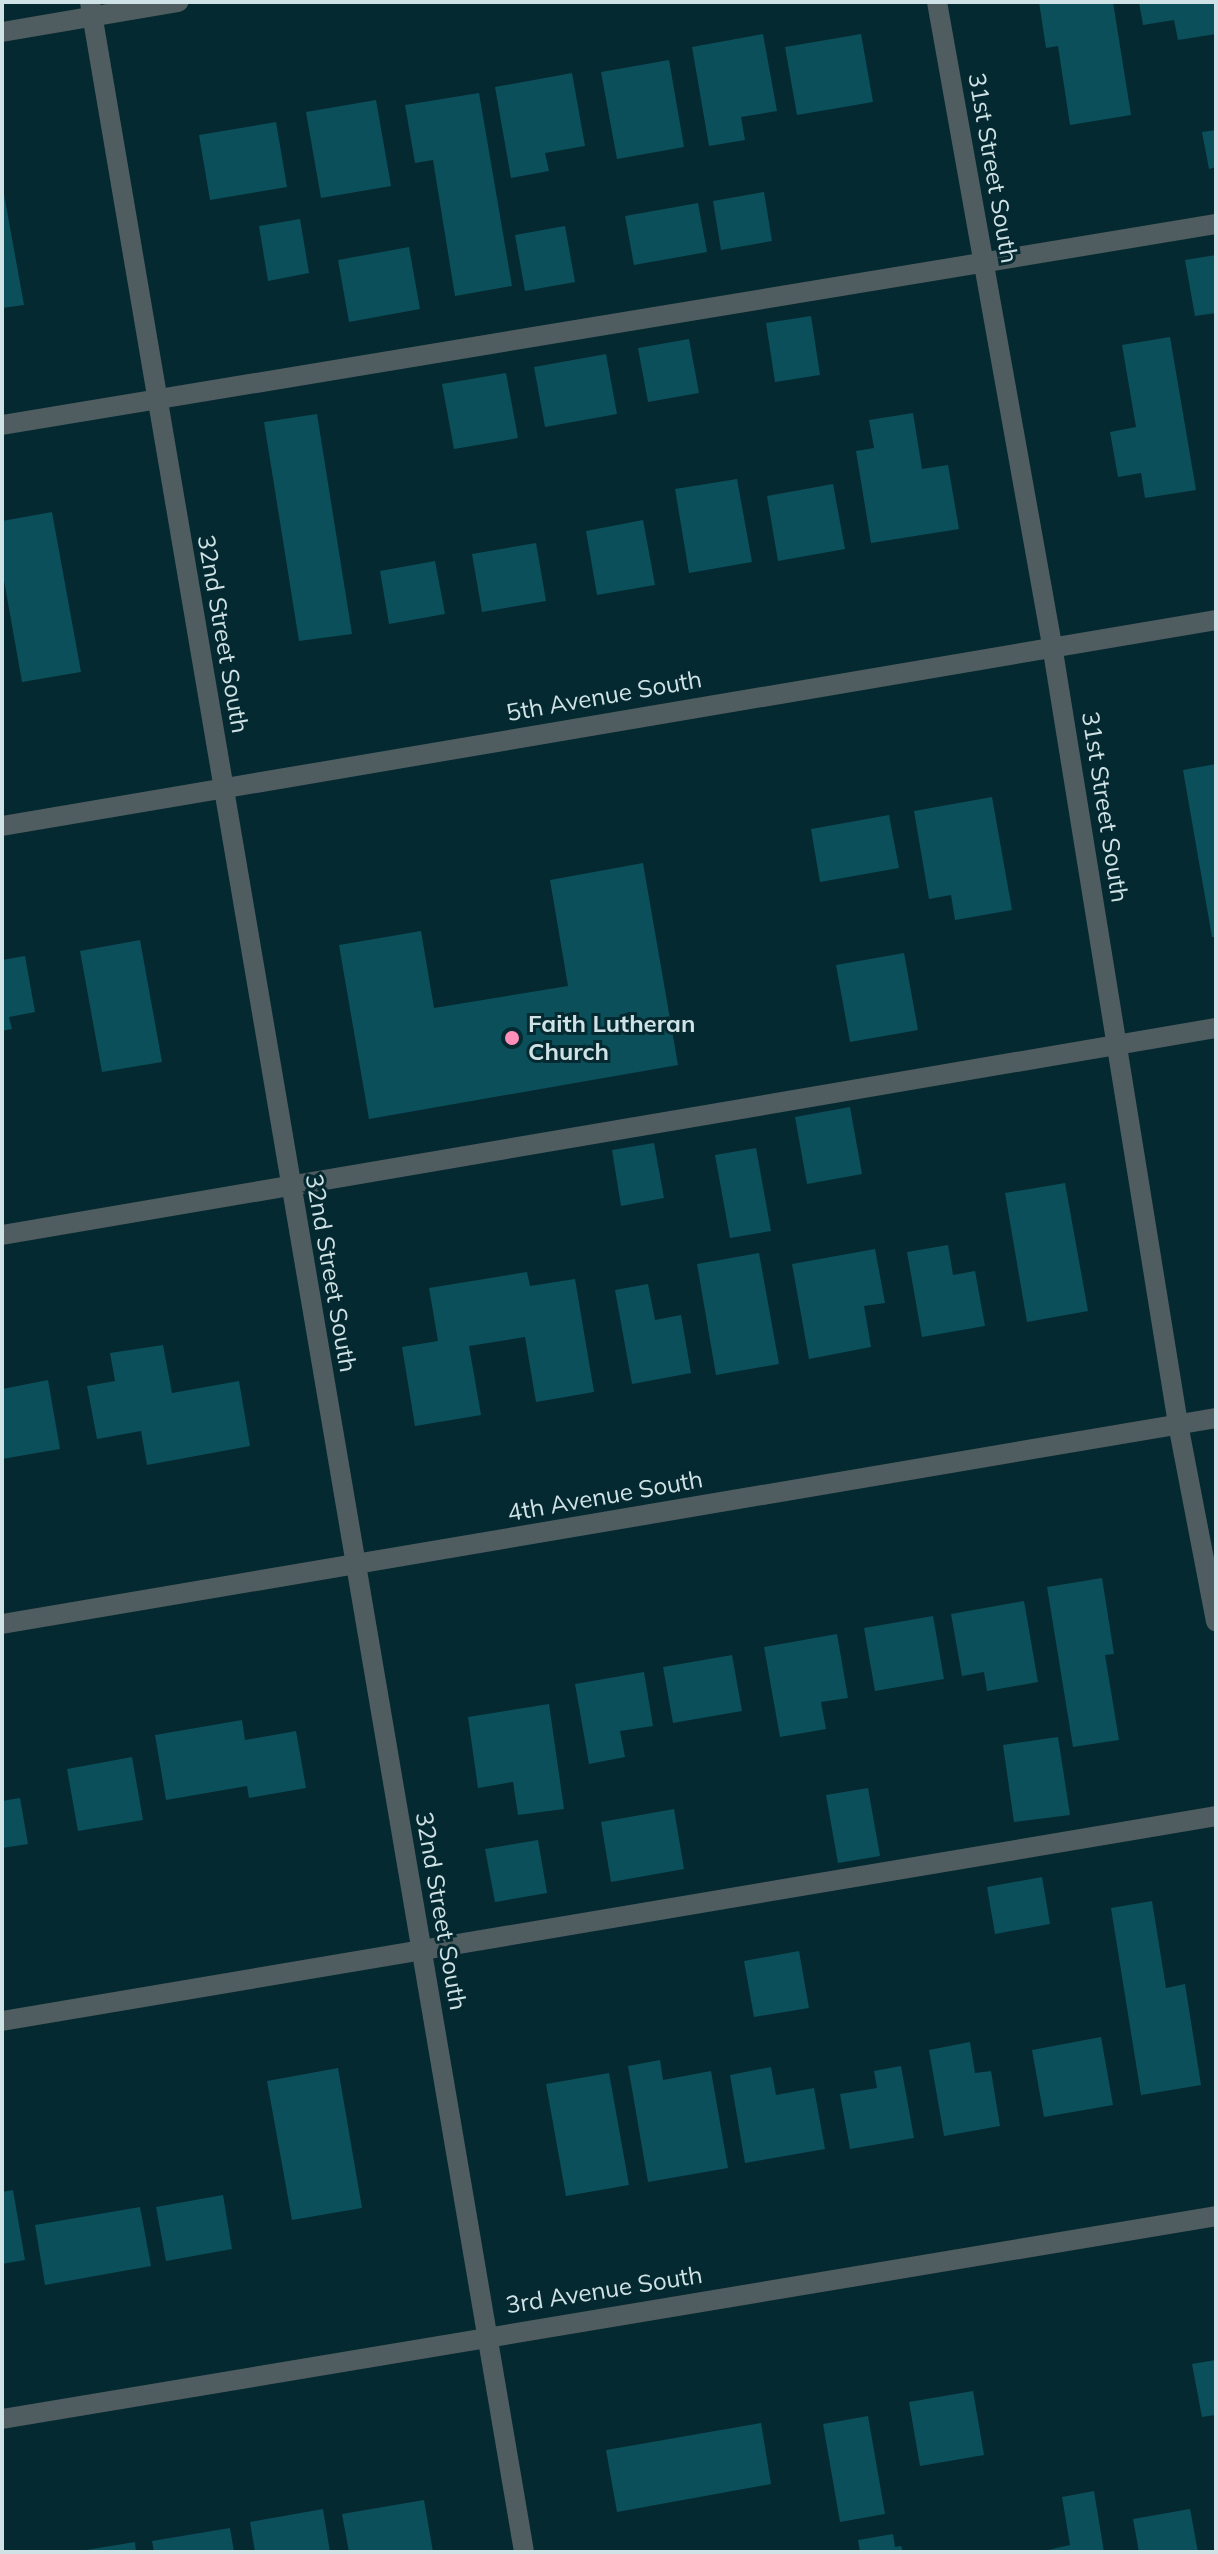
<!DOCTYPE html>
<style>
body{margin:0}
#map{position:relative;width:1218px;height:2554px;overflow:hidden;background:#052930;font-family:Mulish,sans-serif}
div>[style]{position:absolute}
.building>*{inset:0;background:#0b4f5b}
.service>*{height:20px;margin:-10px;padding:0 10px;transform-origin:10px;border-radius:10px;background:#4f5d60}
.minor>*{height:20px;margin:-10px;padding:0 10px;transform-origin:10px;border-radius:10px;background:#4f5d60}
.dots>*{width:22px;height:22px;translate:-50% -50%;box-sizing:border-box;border:4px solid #052930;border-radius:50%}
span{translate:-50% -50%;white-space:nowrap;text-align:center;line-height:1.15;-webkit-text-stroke:6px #052930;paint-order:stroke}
.street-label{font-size:24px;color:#cfe2e6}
.poi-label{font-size:24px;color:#cfe2e6;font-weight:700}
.left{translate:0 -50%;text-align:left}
.frame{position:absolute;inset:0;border:4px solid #cfe2e6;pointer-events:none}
</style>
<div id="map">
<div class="building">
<div style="clip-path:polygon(1039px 2px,1113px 2px,1131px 115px,1070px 125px,1058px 46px,1046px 48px)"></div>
<div style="clip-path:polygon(1139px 2px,1216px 2px,1216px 34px,1178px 40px,1174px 20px,1143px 25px)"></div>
<div style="clip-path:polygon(763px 34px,777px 111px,741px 117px,745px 140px,709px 146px,692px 47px)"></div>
<div style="clip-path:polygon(861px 34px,873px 102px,797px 115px,785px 47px)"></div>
<div style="clip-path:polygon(669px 60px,684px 147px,617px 159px,601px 72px)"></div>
<div style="clip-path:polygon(572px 73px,585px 146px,545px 153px,549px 171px,511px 178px,495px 87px)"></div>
<div style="clip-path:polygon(479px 93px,512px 286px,455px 296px,433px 160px,415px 163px,405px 105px)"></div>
<div style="clip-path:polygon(376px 100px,391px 186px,321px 198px,306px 112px)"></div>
<div style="clip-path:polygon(276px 122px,287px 187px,210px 200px,199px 135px)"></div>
<div style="clip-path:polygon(1216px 130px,1216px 167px,1209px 169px,1202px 132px)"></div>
<div style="clip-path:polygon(2px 183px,24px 305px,2px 308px)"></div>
<div style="clip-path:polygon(764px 192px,772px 241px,721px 250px,713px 201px)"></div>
<div style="clip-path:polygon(698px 203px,707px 252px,634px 265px,625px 216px)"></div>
<div style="clip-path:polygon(300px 219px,309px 273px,268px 281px,259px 226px)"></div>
<div style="clip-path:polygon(565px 226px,575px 282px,525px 291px,515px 235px)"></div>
<div style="clip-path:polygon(409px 247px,420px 309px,349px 322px,338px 260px)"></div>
<div style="clip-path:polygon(1216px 255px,1216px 313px,1195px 316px,1185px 260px)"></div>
<div style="clip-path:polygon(811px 316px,820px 375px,775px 382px,766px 323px)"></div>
<div style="clip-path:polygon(1170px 337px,1196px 490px,1145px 498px,1141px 473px,1118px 477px,1110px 432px,1136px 427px,1122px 345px)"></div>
<div style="clip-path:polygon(689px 339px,699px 393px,648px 402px,638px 348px)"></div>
<div style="clip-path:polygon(606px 354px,617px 414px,545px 427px,534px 367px)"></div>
<div style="clip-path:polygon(506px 373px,518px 438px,454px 449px,442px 384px)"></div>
<div style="clip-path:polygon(913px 413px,922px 469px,948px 465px,959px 529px,871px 543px,856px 451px,874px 448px,869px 420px)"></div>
<div style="clip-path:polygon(317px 414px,352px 634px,299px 641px,264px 422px)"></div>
<div style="clip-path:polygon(737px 479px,752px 562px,689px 573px,675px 489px)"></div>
<div style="clip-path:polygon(833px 484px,845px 549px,778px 561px,767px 496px)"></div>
<div style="clip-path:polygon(52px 512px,81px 672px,22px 682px,2px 569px,2px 521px)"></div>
<div style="clip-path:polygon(643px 520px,655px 585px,597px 595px,586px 531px)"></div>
<div style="clip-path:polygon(536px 543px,546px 601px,482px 612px,472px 554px)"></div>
<div style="clip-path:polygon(435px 561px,445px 614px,389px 624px,380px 571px)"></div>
<div style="clip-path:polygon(1216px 764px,1216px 937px,1212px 937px,1183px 770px)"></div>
<div style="clip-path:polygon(992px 797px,1012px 910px,955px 920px,951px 895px,929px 899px,914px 811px)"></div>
<div style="clip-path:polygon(889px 815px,899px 868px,820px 882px,811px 829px)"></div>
<div style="clip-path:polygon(643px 863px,678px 1065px,369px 1119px,339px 945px,421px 931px,434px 1008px,568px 986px,550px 880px)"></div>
<div style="clip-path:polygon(140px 940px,162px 1062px,102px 1072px,80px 951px)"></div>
<div style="clip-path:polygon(904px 953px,918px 1030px,850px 1042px,836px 965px)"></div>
<div style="clip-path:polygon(25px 956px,35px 1012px,9px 1017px,12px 1029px,2px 1031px,2px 960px)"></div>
<div style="clip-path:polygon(850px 1107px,862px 1174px,807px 1184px,795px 1117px)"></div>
<div style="clip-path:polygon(654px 1143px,664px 1198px,621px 1206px,612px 1150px)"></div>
<div style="clip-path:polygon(756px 1148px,771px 1231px,730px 1238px,715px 1155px)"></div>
<div style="clip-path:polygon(1065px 1183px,1088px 1311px,1027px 1322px,1005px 1193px)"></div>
<div style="clip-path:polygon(948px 1245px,953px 1275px,975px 1271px,985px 1326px,922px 1337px,907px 1252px)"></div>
<div style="clip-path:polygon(875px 1249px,885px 1303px,864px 1306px,871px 1347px,809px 1359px,792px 1264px)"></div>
<div style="clip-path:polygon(759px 1253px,779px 1364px,716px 1375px,697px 1264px)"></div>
<div style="clip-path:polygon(527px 1272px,530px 1286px,575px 1279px,594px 1392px,536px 1402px,525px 1337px,469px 1346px,481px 1415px,415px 1426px,402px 1347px,438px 1341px,429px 1288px)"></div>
<div style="clip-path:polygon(648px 1284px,655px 1320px,681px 1315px,691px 1373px,632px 1384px,615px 1290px)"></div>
<div style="clip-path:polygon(163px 1345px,172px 1393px,239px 1381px,250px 1446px,147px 1465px,141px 1431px,97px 1439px,87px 1386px,115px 1381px,110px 1353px)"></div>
<div style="clip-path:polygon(48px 1380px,60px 1449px,2px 1459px,2px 1389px)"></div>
<div style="clip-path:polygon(1102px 1578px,1114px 1654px,1105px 1655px,1119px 1740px,1073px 1747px,1047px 1587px)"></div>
<div style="clip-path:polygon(1024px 1601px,1038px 1682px,987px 1691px,984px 1672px,962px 1676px,951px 1614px)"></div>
<div style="clip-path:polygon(933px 1616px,944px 1679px,875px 1691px,864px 1628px)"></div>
<div style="clip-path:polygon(837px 1634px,848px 1698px,821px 1702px,826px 1729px,780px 1737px,764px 1647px)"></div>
<div style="clip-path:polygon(732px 1655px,742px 1711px,673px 1723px,663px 1667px)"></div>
<div style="clip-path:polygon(644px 1672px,653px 1726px,620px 1731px,625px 1757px,589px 1764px,575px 1684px)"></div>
<div style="clip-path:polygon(549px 1704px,564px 1809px,518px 1815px,513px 1782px,478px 1788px,468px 1717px)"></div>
<div style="clip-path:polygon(242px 1720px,245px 1740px,296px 1731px,306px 1788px,249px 1798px,247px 1786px,166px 1800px,155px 1735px)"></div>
<div style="clip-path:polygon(1058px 1737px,1070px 1815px,1014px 1822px,1003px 1745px)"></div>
<div style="clip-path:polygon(132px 1757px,143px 1820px,78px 1831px,67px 1769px)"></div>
<div style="clip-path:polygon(868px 1788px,880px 1856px,838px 1863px,826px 1795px)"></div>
<div style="clip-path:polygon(20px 1798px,28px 1844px,2px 1848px,2px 1801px)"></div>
<div style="clip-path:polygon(674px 1809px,684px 1869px,611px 1882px,601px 1822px)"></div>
<div style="clip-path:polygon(538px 1840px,547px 1893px,495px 1902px,485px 1849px)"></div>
<div style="clip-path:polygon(1042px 1877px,1050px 1924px,995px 1934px,987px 1887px)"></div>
<div style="clip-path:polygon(1152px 1901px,1166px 1988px,1185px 1984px,1201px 2085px,1141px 2095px,1111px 1908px)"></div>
<div style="clip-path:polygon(799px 1951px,809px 2008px,754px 2017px,744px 1961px)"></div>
<div style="clip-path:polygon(1101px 2037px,1113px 2105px,1044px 2117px,1032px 2050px)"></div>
<div style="clip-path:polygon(970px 2042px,975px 2073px,991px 2071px,1000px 2126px,944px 2136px,929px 2050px)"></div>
<div style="clip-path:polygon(660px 2060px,663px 2080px,711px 2071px,728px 2168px,648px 2182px,628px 2066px)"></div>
<div style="clip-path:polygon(901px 2066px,914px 2138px,850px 2149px,840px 2094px,877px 2088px,874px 2071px)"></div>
<div style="clip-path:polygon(771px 2067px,776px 2095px,814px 2088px,825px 2149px,745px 2163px,730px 2075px)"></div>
<div style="clip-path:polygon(338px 2068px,362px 2208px,292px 2220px,267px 2081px)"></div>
<div style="clip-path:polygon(609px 2073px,629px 2185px,566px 2196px,546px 2084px)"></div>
<div style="clip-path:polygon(13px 2190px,25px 2260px,2px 2264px,2px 2192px)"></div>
<div style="clip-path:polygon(223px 2195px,232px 2249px,166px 2261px,156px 2207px)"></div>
<div style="clip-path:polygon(140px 2207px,151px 2266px,45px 2285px,35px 2225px)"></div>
<div style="clip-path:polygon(1216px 2360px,1216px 2415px,1202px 2417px,1192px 2364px)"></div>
<div style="clip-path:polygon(973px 2391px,984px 2455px,920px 2466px,909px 2402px)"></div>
<div style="clip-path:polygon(868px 2416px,885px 2514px,840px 2522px,823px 2424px)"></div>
<div style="clip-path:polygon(761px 2423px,771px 2484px,617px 2512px,606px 2450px)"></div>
<div style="clip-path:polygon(1094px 2491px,1104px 2552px,1039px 2552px,1070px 2545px,1062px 2497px)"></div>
<div style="clip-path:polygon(424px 2500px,433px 2552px,349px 2552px,342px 2514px)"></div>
<div style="clip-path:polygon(323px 2509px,330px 2552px,255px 2552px,250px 2522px)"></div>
<div style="clip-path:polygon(1190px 2509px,1198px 2552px,1139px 2552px,1133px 2519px)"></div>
<div style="clip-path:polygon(230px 2528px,234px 2552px,154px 2552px,152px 2541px)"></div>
<div style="clip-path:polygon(893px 2534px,895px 2547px,901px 2546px,903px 2552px,860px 2552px,858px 2540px)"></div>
<div style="clip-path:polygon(135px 2542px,136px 2552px,86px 2552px,86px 2550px)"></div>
</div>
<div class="service">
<div style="left:2px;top:425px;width:1231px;rotate:-9.4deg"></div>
<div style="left:2px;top:1235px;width:1232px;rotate:-9.68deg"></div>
<div style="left:2px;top:2021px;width:1231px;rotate:-9.58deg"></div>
</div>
<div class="minor">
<div style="left:90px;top:2px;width:2587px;rotate:80.34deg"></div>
<div style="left:937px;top:2px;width:653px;rotate:79.86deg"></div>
<div style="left:1052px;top:645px;width:789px;rotate:80.81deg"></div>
<div style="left:1178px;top:1424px;width:201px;rotate:79.1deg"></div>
<div style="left:2px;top:32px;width:179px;rotate:-9.7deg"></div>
<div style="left:2px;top:826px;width:1231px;rotate:-9.63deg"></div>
<div style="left:2px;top:1624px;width:1231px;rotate:-9.63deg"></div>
<div style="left:2px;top:2419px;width:1231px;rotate:-9.49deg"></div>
</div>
<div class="dots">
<div style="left:512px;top:1038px;background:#ff8eba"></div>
</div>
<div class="street-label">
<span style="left:993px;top:168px;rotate:80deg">31st Street South</span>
<span style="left:223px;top:634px;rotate:80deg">32nd Street South</span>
<span style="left:604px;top:696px;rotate:-10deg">5th Avenue South</span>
<span style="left:1105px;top:807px;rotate:81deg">31st Street South</span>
<span style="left:331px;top:1273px;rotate:80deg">32nd Street South</span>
<span style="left:605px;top:1496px;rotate:-10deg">4th Avenue South</span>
<span style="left:441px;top:1911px;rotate:80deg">32nd Street South</span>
<span style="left:604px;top:2290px;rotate:-9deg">3rd Avenue South</span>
</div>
<div class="poi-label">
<span class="left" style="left:528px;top:1038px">Faith Lutheran<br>Church</span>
</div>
<div class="frame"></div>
</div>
